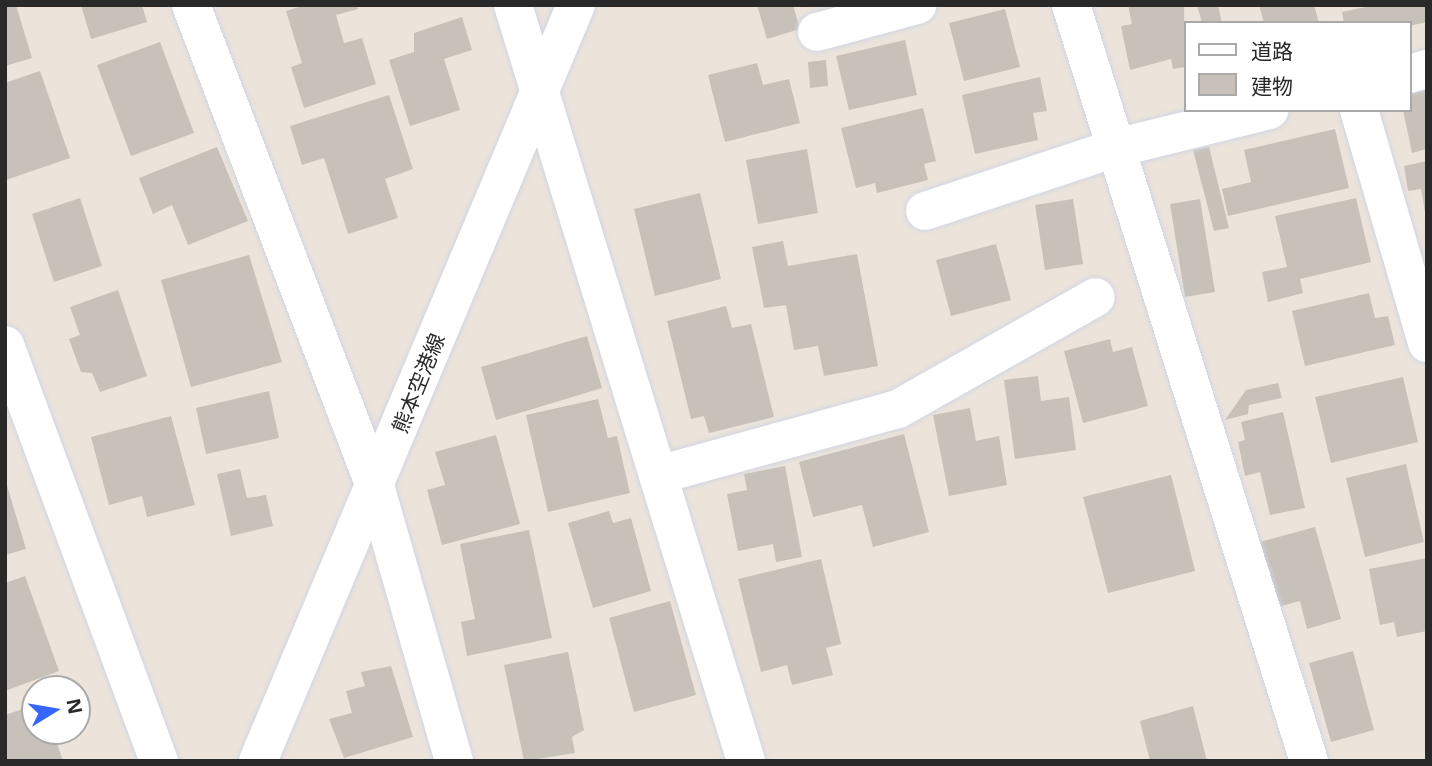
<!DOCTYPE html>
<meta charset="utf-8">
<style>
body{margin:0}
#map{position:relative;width:1432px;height:766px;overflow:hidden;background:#ece4db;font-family:"Open Sans","Noto Sans JP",sans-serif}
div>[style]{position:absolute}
.building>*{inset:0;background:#c7c1ba}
.roads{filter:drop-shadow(0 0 2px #d0d5e3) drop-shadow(0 0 2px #d0d5e3)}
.street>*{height:38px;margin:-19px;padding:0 19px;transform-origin:19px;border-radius:19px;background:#fff}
.secondary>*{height:38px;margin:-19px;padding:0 19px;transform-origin:19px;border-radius:19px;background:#fff}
span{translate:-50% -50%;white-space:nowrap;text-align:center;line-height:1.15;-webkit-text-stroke:6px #fff;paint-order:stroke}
.street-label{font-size:21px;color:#292929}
.frame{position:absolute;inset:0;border:7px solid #292929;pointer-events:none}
.legend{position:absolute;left:1184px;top:21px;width:228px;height:91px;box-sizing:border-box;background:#fff;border:2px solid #a9a9a9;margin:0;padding:9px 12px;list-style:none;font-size:21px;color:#292929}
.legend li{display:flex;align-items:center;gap:14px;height:35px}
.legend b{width:35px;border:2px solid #a9a9a9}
.north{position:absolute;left:21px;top:675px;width:70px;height:70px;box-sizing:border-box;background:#fff;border:2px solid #a9a9a9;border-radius:50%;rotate:79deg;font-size:19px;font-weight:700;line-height:28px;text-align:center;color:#292929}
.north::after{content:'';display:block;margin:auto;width:24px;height:32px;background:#3566fe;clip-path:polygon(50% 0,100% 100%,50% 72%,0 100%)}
</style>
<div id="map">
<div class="building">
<div style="clip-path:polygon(5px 5px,16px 5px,32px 58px,5px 66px)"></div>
<div style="clip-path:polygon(81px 5px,142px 5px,147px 22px,91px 39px)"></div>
<div style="clip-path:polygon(305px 5px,357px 5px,358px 9px,336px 15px,344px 43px,362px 38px,376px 84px,304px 108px,291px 67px,302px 63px,286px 11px)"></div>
<div style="clip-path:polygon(757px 5px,793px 5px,800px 29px,767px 39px)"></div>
<div style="clip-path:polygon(1128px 5px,1184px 5px,1185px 67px,1173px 69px,1171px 59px,1130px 70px,1121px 26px,1132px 24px)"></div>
<div style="clip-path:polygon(1197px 5px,1218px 5px,1222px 23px,1202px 23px)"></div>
<div style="clip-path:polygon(1259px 5px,1314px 5px,1319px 23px,1264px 23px)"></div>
<div style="clip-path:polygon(1375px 5px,1427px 5px,1427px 22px,1409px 26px,1409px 23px,1344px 23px,1342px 12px)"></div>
<div style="clip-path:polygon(1005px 9px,1020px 67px,964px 81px,949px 23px)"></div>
<div style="clip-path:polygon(462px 17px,472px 50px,444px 59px,460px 110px,410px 126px,389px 60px,414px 52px,414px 33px)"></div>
<div style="clip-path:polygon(905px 40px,917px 95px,849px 110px,836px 56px)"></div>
<div style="clip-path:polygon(160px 42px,194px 133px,131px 156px,97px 65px)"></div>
<div style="clip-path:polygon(826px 60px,828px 86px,810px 88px,808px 62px)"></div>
<div style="clip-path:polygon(757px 63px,763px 85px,789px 79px,800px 123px,725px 142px,708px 75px)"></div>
<div style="clip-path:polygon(40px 71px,70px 158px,6px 180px,5px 83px)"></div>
<div style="clip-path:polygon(1040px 77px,1047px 111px,1033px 113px,1038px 140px,975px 154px,962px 95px)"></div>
<div style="clip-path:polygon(1427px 90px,1427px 149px,1412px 153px,1403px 110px,1409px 110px,1409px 94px)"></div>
<div style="clip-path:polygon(389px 95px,413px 169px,385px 179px,398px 218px,348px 234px,324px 158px,302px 165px,290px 126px)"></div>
<div style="clip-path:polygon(923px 108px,936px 161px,924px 164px,928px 180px,877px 193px,875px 183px,856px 188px,841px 128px)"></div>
<div style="clip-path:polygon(1335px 129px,1349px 188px,1228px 216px,1222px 189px,1251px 182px,1244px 150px)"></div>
<div style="clip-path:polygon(217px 147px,248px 221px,188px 245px,172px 205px,153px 214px,139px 178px)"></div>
<div style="clip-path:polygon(1209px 147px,1229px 228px,1214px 231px,1193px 150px)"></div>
<div style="clip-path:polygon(807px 149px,818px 213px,758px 224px,746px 160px)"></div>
<div style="clip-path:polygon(1427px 161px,1427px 212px,1425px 212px,1421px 189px,1408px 191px,1404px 166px)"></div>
<div style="clip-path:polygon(700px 193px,721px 279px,655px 296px,634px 209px)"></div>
<div style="clip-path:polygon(80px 198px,102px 266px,54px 282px,32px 214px)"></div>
<div style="clip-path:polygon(1356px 198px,1371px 262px,1300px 279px,1303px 293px,1268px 302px,1262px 272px,1287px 267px,1275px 216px)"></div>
<div style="clip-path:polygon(1073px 199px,1083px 264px,1045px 270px,1035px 205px)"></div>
<div style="clip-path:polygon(1200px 199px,1215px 292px,1185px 297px,1170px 204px)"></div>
<div style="clip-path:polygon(783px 241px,788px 266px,857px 254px,878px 366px,824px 376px,818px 346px,794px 350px,786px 305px,764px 308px,752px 247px)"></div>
<div style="clip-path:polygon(996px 244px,1011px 300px,951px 316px,936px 260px)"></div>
<div style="clip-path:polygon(249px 255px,282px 362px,191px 387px,161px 280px)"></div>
<div style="clip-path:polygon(118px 290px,147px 376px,100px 392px,92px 373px,81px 372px,69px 339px,80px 335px,70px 307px)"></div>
<div style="clip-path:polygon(1369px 293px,1375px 318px,1388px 316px,1395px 345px,1305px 366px,1292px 311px)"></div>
<div style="clip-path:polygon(726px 306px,732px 328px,751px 324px,774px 417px,709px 433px,704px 416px,691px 419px,667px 321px)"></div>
<div style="clip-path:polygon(587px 336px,602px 388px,496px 420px,481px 367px)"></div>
<div style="clip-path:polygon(1110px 339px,1113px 352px,1132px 347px,1148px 406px,1083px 423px,1064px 351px)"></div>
<div style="clip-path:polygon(1038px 376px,1041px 401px,1069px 397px,1076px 450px,1015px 459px,1004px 380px)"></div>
<div style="clip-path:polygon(1403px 377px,1418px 442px,1331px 463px,1315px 397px)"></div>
<div style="clip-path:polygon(1278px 383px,1282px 398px,1249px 405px,1248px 414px,1225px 420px,1246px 390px)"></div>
<div style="clip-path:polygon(269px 391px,279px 438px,206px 454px,196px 408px)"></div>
<div style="clip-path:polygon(598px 399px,608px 438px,617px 436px,630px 493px,548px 512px,526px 415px)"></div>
<div style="clip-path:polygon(970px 408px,976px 441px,999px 436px,1007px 485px,949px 496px,933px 415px)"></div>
<div style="clip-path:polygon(1283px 412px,1305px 508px,1270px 515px,1260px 472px,1245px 476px,1238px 442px,1245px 440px,1241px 422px)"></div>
<div style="clip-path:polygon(171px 416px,195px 505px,147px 517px,142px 496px,109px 505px,91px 437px)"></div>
<div style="clip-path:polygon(904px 434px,929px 532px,873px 547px,862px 505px,813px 517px,799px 462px)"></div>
<div style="clip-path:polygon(496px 435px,520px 524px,442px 545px,427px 490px,445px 485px,435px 452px)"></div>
<div style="clip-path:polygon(1406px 464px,1424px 542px,1365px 557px,1346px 478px)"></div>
<div style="clip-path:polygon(785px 466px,802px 557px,776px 562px,773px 544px,738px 551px,727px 494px,747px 490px,744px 474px)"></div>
<div style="clip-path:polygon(240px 469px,247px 498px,266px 495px,273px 526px,231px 536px,217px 474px)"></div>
<div style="clip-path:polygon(1171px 475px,1195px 571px,1108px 593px,1083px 497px)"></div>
<div style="clip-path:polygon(6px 482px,26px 549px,5px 555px,5px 483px)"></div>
<div style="clip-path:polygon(609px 511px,613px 523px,631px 518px,651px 591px,593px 608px,568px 523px)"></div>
<div style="clip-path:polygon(1315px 527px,1341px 619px,1307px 629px,1300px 601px,1278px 607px,1260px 542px)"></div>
<div style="clip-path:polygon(529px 530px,552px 638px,467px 656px,461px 622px,475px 619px,460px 544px)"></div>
<div style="clip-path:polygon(1427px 558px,1427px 631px,1397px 637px,1394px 622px,1380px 625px,1369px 569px)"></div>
<div style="clip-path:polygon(821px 559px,841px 644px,826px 648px,833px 675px,792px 685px,787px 665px,761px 672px,738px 579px)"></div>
<div style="clip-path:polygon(25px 576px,59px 671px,5px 691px,5px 583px)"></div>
<div style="clip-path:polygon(670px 601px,696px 695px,634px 712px,609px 618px)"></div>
<div style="clip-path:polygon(1353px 651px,1374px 730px,1331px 742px,1309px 663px)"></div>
<div style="clip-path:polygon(568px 652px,584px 730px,572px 737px,575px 753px,524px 761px,504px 665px)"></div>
<div style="clip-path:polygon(391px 666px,413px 737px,344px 758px,329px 719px,352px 713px,346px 691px,365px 686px,361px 672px)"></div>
<div style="clip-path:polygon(35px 705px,35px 731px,53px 731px,63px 761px,5px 761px,5px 715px)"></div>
<div style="clip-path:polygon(1193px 706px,1207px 761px,1150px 761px,1140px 721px)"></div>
</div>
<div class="roads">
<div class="street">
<div style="left:191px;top:5px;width:518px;rotate:69.08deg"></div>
<div style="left:376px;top:489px;width:283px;rotate:74deg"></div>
<div style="left:513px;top:5px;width:791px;rotate:72.87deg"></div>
<div style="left:1071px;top:5px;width:793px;rotate:72.53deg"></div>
<div style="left:817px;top:32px;width:104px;rotate:-15.1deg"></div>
<div style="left:1409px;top:74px;width:19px;rotate:-16deg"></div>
<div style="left:1359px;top:110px;width:243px;rotate:73.7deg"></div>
<div style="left:925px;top:211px;width:201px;rotate:-18.3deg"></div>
<div style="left:1116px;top:148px;width:158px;rotate:-13.9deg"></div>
<div style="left:5px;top:345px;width:444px;rotate:69.7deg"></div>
<div style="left:658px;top:475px;width:249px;rotate:-15.4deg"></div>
<div style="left:898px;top:409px;width:227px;rotate:-29.5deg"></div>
</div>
<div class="secondary">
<div style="left:258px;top:761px;width:820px;rotate:-67.19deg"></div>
</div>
</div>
<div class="street-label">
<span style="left:418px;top:383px;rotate:-68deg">熊本空港線</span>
</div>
<div class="frame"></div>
<ul class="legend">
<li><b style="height:9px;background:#fff"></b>道路</li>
<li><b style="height:19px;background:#c7c1ba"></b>建物</li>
</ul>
<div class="north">N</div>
</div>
